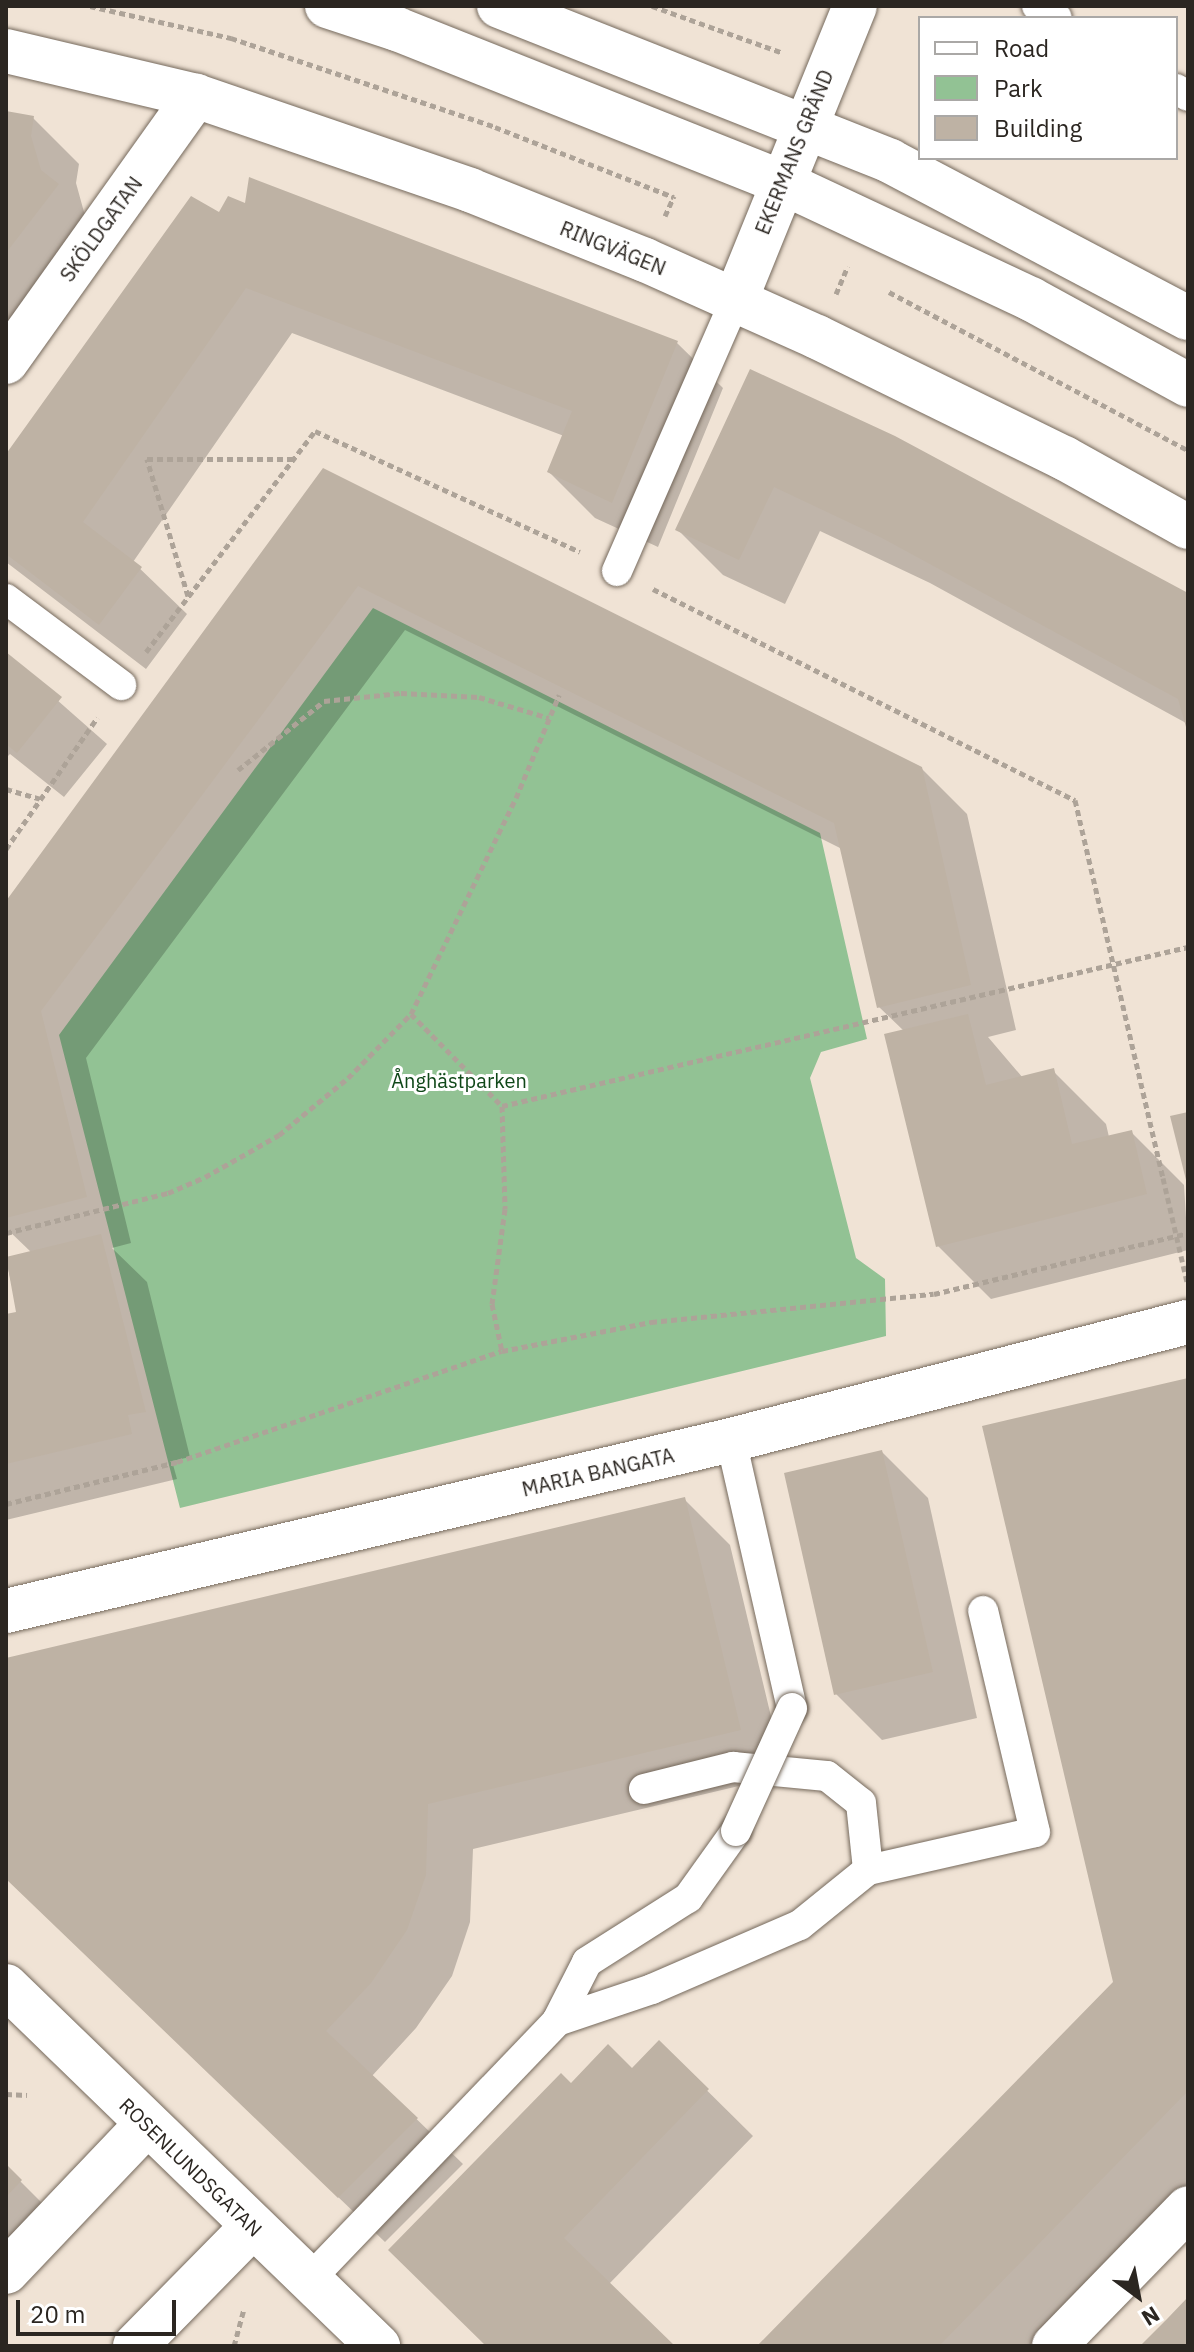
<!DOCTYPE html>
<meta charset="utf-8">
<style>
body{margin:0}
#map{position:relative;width:1194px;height:2352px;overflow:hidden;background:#f0e3d5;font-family:"IBM Plex Sans",sans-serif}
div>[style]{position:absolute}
.green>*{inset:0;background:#92c294}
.shadow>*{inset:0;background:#0003}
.building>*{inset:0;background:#beb2a4}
.path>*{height:5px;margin-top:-2.5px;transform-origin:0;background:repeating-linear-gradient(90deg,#ada398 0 6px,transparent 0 10px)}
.roads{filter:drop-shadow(0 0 2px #75695c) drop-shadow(0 0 2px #75695c)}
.lane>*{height:30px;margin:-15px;padding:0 15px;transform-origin:15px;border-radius:15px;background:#fff}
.street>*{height:44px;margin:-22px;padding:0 22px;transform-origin:22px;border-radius:22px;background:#fff}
.secondary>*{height:44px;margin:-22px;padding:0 22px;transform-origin:22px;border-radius:22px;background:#fff}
.path-bridge>*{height:5px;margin-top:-2.5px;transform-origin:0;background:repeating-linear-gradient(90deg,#ada398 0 6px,transparent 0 10px)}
.bridges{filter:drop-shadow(0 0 2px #75695c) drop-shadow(0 0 2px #75695c)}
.lane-bridge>*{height:30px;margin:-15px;padding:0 15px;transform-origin:15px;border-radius:15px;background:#fff}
span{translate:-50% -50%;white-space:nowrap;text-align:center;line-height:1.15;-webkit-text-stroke:6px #fff;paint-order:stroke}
.street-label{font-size:20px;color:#2b2621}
.park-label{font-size:20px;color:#0f4718}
.frame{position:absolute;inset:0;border:8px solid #2b2621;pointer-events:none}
.legend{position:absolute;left:918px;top:16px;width:260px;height:144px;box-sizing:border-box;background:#fff;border:2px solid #aaa8a6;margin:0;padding:10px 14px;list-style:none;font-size:24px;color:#2b2621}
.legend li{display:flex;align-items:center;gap:16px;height:40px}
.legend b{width:40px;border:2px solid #aaa8a6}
.north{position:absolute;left:1098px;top:2256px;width:80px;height:80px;-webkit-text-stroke:6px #fff;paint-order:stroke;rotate:148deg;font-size:22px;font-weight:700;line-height:32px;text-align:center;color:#2b2621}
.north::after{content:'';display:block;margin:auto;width:28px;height:36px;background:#2b2621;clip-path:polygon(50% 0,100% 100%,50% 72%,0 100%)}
.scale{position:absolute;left:16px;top:2300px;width:160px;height:36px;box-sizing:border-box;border:4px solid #2b2621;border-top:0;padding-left:10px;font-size:24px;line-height:28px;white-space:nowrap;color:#2b2621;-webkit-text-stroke:6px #fff;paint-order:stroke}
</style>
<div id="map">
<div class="green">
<div style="clip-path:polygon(373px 608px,820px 833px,867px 1039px,821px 1052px,810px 1078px,856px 1258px,885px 1279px,886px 1336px,180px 1508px,59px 1035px)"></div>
</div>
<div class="shadow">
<div style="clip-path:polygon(6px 113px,33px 118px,79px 164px,76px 183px,84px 212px,103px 231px,6px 358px)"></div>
<div style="clip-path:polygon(220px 215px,677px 343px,723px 388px,658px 547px,595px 518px,549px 472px,564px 436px,292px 333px,133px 562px,187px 614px,146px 669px,6px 562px,6px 458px)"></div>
<div style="clip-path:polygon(751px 372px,1188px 595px,1188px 731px,1186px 723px,930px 583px,820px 531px,785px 604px,723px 575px,677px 529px)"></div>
<div style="clip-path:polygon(323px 470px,921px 768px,967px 814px,1016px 1030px,988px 1037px,1023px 1078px,1053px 1071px,1106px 1124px,1109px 1137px,1131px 1132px,1184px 1185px,1188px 1250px,991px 1299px,938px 1246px,904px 1031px,879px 1007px,842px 849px,405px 630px,86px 1058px,131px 1243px,112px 1248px,147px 1282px,190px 1457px,172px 1461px,177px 1479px,6px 1520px,6px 1316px,18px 1313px,6px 1259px,32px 1253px,6px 1228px,6px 905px)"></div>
<div style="clip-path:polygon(6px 655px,107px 744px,64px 797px,10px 754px,6px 758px)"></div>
<div style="clip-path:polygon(1188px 1379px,1188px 2183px,1029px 2346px,760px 2346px,1115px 1981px)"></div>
<div style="clip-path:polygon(882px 1452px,928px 1498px,977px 1718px,882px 1740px,836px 1694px)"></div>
<div style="clip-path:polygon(684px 1499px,730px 1545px,785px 1775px,473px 1849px,470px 1922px,452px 1976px,416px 2028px,372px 2076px,463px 2164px,385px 2242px,6px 1878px,6px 1660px)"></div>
<div style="clip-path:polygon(659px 2043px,753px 2136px,609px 2284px,672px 2346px,488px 2346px,571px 2086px,632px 2071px)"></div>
<div style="clip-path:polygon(6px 2167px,66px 2227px,6px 2290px)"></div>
</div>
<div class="building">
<div style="clip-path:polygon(6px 111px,34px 116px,31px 136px,41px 170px,59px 184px,6px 253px)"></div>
<div style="clip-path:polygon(249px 177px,678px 341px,612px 503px,547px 472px,572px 411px,246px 288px,83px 522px,142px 567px,99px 625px,6px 554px,6px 454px,191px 196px,219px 212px,228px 196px,245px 203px)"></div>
<div style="clip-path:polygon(750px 369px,895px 436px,1188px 593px,1188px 734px,1178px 699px,882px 538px,774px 487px,739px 560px,675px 530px)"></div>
<div style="clip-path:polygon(323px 468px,922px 767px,971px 985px,877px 1008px,834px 823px,358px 586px,41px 1011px,87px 1197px,6px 1218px,6px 901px)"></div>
<div style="clip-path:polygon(6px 652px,62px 697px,17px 753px,6px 744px)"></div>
<div style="clip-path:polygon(968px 1014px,986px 1085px,1054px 1068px,1072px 1144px,1132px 1130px,1147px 1194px,936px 1247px,884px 1034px)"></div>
<div style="clip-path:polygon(1188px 1112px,1188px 1184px,1187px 1184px,1170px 1116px)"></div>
<div style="clip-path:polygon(101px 1234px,146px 1412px,128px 1415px,132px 1434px,6px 1464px,6px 1314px,16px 1312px,6px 1257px)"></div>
<div style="clip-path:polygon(1188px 1378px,1188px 2091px,939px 2346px,757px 2346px,1113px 1982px,982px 1426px)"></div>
<div style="clip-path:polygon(882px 1450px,933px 1672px,834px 1695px,784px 1473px)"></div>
<div style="clip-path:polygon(685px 1497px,741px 1730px,428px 1804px,426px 1875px,407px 1930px,371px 1983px,326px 2031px,418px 2118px,338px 2198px,6px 1879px,6px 1658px)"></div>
<div style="clip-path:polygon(659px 2040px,709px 2089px,564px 2238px,675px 2346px,486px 2346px,388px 2250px,561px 2073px,571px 2083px,608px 2044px,632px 2068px)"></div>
<div style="clip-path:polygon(6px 2164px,22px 2180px,6px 2197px)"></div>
<div style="clip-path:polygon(1188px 2297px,1188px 2346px,1140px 2346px,1167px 2319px)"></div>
</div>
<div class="path">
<div style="left:90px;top:6px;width:145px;rotate:12.8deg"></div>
<div style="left:231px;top:38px;width:279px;rotate:18.6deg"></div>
<div style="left:495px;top:127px;width:192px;rotate:21.4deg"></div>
<div style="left:652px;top:6px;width:139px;rotate:19.7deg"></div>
<div style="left:665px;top:216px;width:22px;rotate:-66deg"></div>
<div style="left:889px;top:292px;width:338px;rotate:27.9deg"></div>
<div style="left:836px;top:294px;width:30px;rotate:-67deg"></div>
<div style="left:653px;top:589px;width:472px;rotate:26.6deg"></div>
<div style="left:1075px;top:800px;width:388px;rotate:76.9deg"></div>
<div style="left:188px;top:596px;width:143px;rotate:-106.7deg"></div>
<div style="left:147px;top:459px;width:147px"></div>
<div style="left:146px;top:652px;width:278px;rotate:-52.6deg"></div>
<div style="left:315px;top:431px;width:291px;rotate:24.5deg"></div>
<div style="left:238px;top:770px;width:110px;rotate:-38.7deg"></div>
<div style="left:324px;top:701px;width:77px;rotate:-5.9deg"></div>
<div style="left:401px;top:693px;width:78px;rotate:2.9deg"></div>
<div style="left:479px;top:697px;width:73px;rotate:16.7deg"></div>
<div style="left:6px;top:789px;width:35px;rotate:16deg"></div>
<div style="left:6px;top:849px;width:160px;rotate:-55.2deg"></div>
<div style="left:411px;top:1014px;width:129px;rotate:45.3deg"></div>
<div style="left:502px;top:1106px;width:103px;rotate:88.3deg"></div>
<div style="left:505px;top:1209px;width:96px;rotate:97.8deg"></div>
<div style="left:492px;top:1304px;width:48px;rotate:78deg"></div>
<div style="left:502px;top:1106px;width:704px;rotate:-13.05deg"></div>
<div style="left:6px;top:1233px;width:167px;rotate:-13.9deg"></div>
<div style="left:168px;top:1193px;width:40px;rotate:-23.4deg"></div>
<div style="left:205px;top:1177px;width:85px;rotate:-29.6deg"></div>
<div style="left:279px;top:1135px;width:89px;rotate:-39.6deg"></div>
<div style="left:348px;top:1078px;width:90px;rotate:-45.5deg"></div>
<div style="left:411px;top:1014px;width:240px;rotate:-64.1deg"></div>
<div style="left:516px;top:798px;width:112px;rotate:-67.3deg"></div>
<div style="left:6px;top:1504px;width:176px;rotate:-13.8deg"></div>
<div style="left:177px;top:1462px;width:343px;rotate:-18.9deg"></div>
<div style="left:502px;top:1351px;width:152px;rotate:-11deg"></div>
<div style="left:651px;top:1322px;width:284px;rotate:-5.7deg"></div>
<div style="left:934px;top:1294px;width:261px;rotate:-13.5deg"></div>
<div style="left:6px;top:2094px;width:21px;rotate:3deg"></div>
<div style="left:234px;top:2346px;width:39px;rotate:-75deg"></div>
</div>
<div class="roads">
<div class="lane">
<div style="left:1037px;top:6px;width:23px;rotate:31deg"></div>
<div style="left:1176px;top:89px;width:14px;rotate:30deg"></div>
<div style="left:617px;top:571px;width:297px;rotate:-66.4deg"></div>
<div style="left:6px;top:599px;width:144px;rotate:36.8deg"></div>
<div style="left:731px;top:1440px;width:275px;rotate:77.2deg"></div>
<div style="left:644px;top:1789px;width:92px;rotate:-13.9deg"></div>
<div style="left:733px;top:1767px;width:94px;rotate:5.5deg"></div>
<div style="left:827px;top:1776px;width:43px;rotate:38.5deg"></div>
<div style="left:861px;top:1803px;width:67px;rotate:84deg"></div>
<div style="left:557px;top:2021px;width:100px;rotate:-18.6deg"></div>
<div style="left:652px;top:1989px;width:161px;rotate:-23.4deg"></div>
<div style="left:800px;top:1925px;width:87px;rotate:-39deg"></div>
<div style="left:868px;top:1870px;width:171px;rotate:-12.8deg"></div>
<div style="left:1035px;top:1832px;width:227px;rotate:-103.2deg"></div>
<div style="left:309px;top:2280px;width:359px;rotate:-46.2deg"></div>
<div style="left:557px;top:2021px;width:66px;rotate:-63deg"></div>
<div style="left:587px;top:1962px;width:120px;rotate:-32.4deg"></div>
<div style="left:688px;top:1898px;width:82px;rotate:-54.4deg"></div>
</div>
<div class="street">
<div style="left:6px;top:51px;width:195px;rotate:13.3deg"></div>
<div style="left:196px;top:96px;width:290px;rotate:18.9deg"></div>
<div style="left:470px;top:190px;width:188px;rotate:21.8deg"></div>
<div style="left:645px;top:260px;width:188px;rotate:24.1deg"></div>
<div style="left:817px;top:337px;width:275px;rotate:26.1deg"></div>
<div style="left:1064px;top:458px;width:142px;rotate:29.1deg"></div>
<div style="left:736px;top:299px;width:316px;rotate:-67.9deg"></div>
<div style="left:6px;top:362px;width:327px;rotate:-54.5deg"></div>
<div style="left:6px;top:1611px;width:745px;rotate:-13.27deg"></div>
<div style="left:731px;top:1440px;width:472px;rotate:-14.5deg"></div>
<div style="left:6px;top:1986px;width:518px;rotate:44.06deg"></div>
<div style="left:6px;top:2272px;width:203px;rotate:-46.4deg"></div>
<div style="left:135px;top:2346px;width:168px;rotate:-45.5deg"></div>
<div style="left:1054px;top:2346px;width:192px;rotate:-45.8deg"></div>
</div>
<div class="secondary">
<div style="left:327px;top:6px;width:74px;rotate:18.2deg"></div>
<div style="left:397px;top:29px;width:413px;rotate:21.7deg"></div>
<div style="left:781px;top:182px;width:276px;rotate:25.1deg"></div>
<div style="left:1031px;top:299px;width:179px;rotate:28.7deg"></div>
<div style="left:499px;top:6px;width:421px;rotate:21.6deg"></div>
<div style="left:890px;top:161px;width:337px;rotate:27.8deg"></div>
</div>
</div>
<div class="path-bridge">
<div style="left:1163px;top:1178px;width:107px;rotate:77deg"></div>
</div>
<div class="bridges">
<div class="lane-bridge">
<div style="left:736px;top:1831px;width:135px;rotate:-65.5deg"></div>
</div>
</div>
<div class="street-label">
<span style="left:794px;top:152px;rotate:-68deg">EKERMANS GRÄND</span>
<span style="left:101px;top:229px;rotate:-54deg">SKÖLDGATAN</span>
<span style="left:613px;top:248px;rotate:22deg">RINGVÄGEN</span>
<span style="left:598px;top:1472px;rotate:-13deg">MARIA BANGATA</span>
<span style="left:191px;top:2167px;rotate:44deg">ROSENLUNDSGATAN</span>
</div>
<div class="park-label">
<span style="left:459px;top:1080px">Ånghästparken</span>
</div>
<div class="frame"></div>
<ul class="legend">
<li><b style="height:10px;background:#fff"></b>Road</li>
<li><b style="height:22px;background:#92c294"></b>Park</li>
<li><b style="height:22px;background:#beb2a4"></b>Building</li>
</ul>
<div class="north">N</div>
<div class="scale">20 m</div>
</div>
